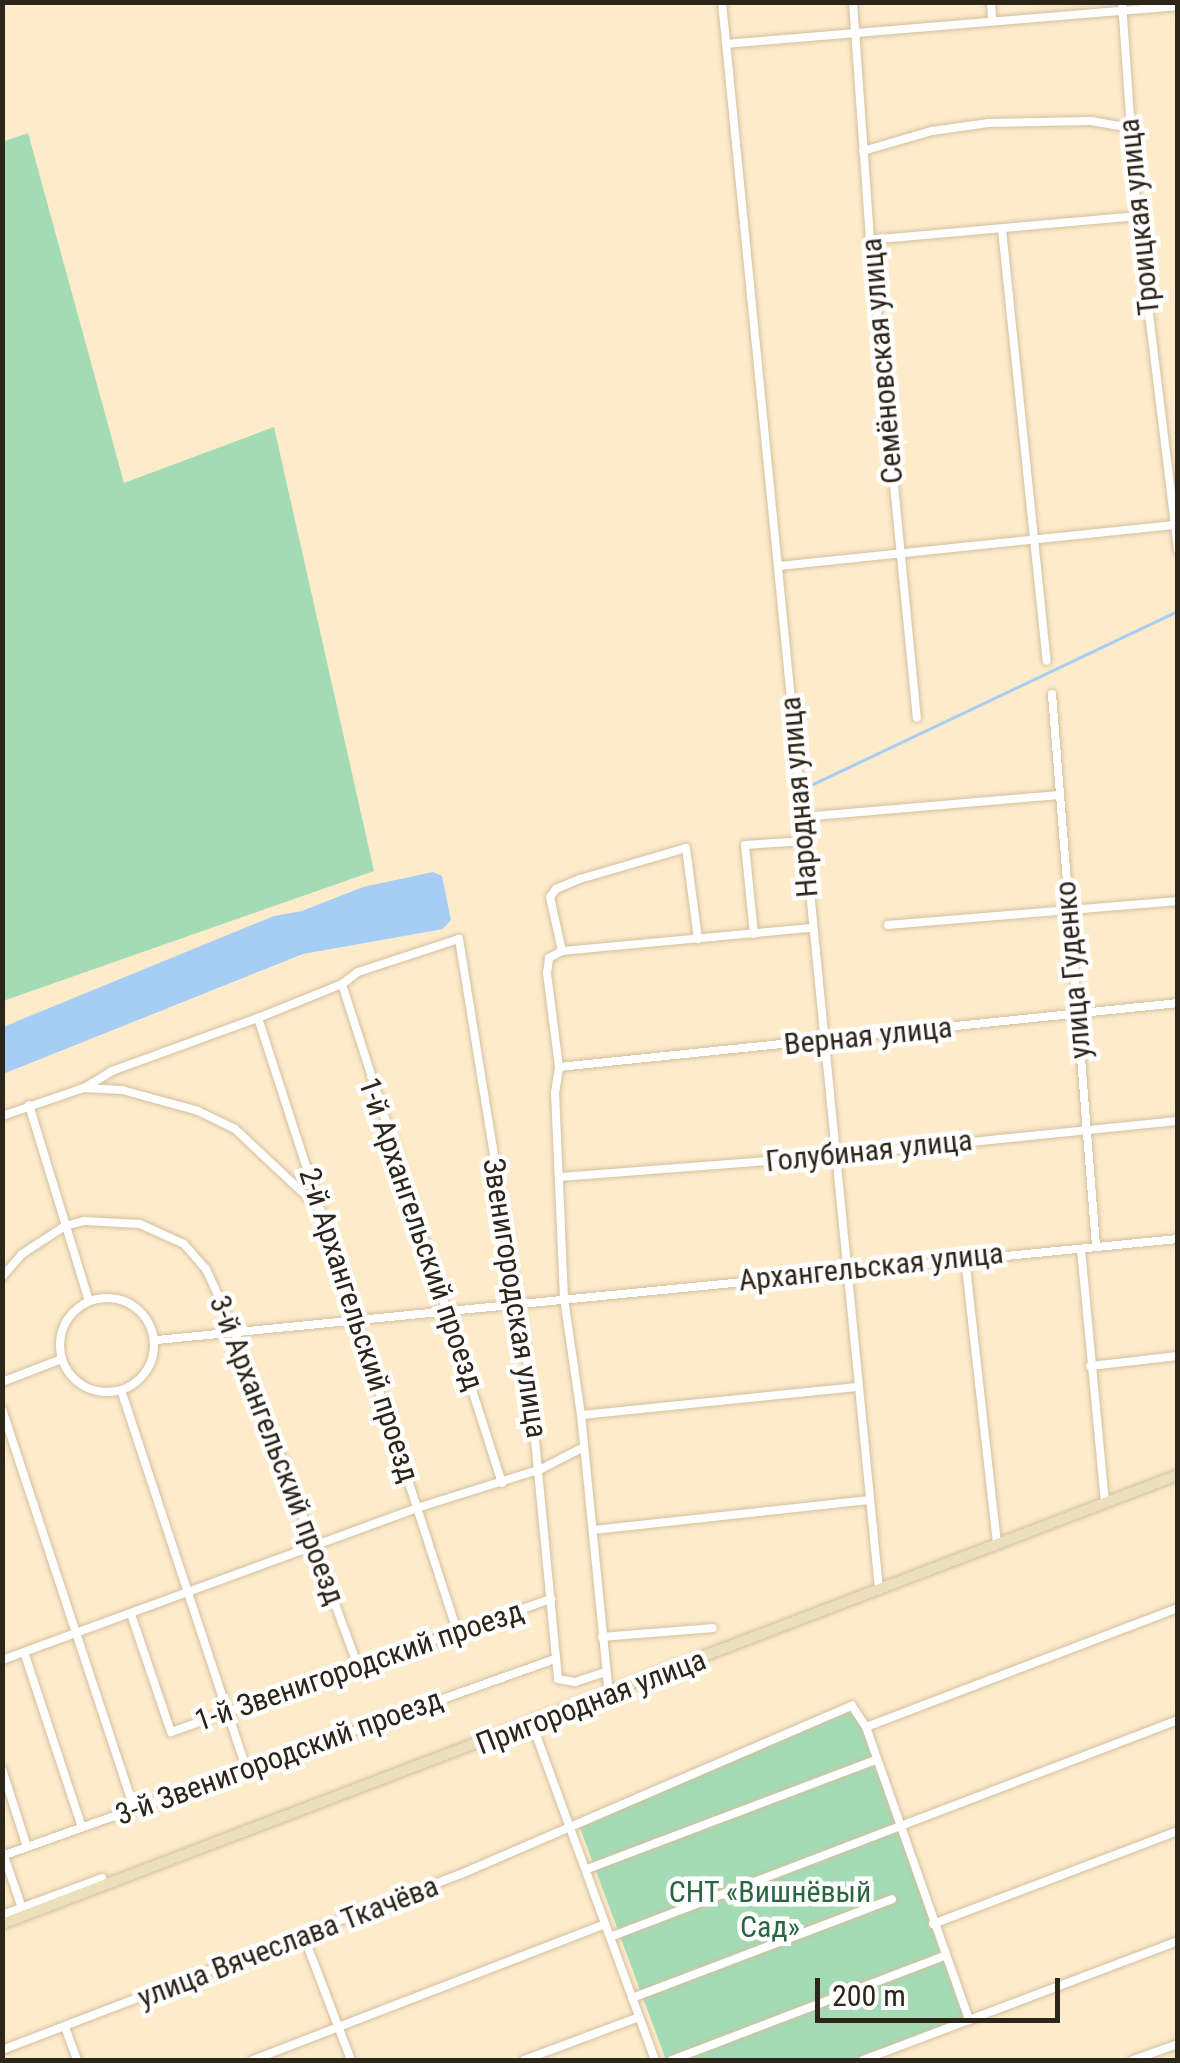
<!DOCTYPE html>
<meta charset="utf-8">
<style>
body{margin:0}
#map{position:relative;width:1180px;height:2063px;overflow:hidden;background:#fdebca;font-family:"Roboto Condensed",sans-serif}
div>[style]{position:absolute}
.green>*{inset:0;background:#a3dbb5}
.water>*{inset:0;background:#a6cdf5}
.stream>*{height:2.5px;margin:-1.25px;padding:0 1.25px;transform-origin:1.25px;border-radius:1.25px;background:#a6cdf5}
.roads{filter:drop-shadow(0 0 2px #d2c0a0) drop-shadow(0 0 2px #d2c0a0)}
.street>*{height:8px;margin:-4px;padding:0 4px;transform-origin:4px;border-radius:4px;background:#fff}
.street>.ring{margin:-4px;padding:0;box-sizing:content-box;background:none;border:8px solid #fff;border-radius:50%}
.secondary>*{height:10px;margin:-5px;padding:0 5px;transform-origin:5px;border-radius:5px;background:#ebdfbc}
span{translate:-50% -50%;white-space:nowrap;text-align:center;line-height:1.15;-webkit-text-stroke:9px #fff;paint-order:stroke}
.street-label{font-size:30px;color:#2c2519}
.park-label{font-size:30px;color:#296641}
.frame{position:absolute;inset:0;border:5px solid #2c2519;pointer-events:none}
.scale{position:absolute;left:815px;top:1978px;width:245px;height:45px;box-sizing:border-box;border:5px solid #2c2519;border-top:0;padding-left:12px;font-size:30px;line-height:35px;white-space:nowrap;color:#2c2519;-webkit-text-stroke:8px #fff;paint-order:stroke}
</style>
<div id="map">
<div class="green">
<div style="clip-path:polygon(28px 133px,124px 483px,274px 427px,374px 871px,3px 1001px,2px 142px)"></div>
<div style="clip-path:polygon(856px 1708px,969px 2020px,863px 2060px,666px 2060px,579px 1825px)"></div>
</div>
<div class="water">
<div style="clip-path:polygon(433px 872px,442px 876px,451px 920px,443px 929px,303px 954px,3px 1074px,3px 1027px,274px 916px,302px 911px,363px 887px)"></div>
</div>
<div class="stream">
<div style="left:811px;top:785px;width:406px;rotate:-25.4deg"></div>
</div>
<div class="roads">
<div class="street">
<div style="left:722px;top:2px;width:1596px;rotate:84.35deg"></div>
<div style="left:853px;top:2px;width:239px;rotate:85.9deg"></div>
<div style="left:870px;top:240px;width:480px;rotate:84.4deg"></div>
<div style="left:991px;top:2px;width:16px;rotate:86deg"></div>
<div style="left:1122px;top:2px;width:215px;rotate:86deg"></div>
<div style="left:1137px;top:216px;width:337px;rotate:83deg"></div>
<div style="left:726px;top:44px;width:454px;rotate:-4.8deg"></div>
<div style="left:863px;top:151px;width:72px;rotate:-16.2deg"></div>
<div style="left:932px;top:131px;width:57px;rotate:-8.1deg"></div>
<div style="left:988px;top:123px;width:103px;rotate:-1.1deg"></div>
<div style="left:1091px;top:121px;width:39px;rotate:10deg"></div>
<div style="left:1002px;top:229px;width:434px;rotate:84.1deg"></div>
<div style="left:870px;top:240px;width:268px;rotate:-5.1deg"></div>
<div style="left:778px;top:566px;width:399px;rotate:-5.9deg"></div>
<div style="left:1052px;top:694px;width:554px;rotate:85.44deg"></div>
<div style="left:802px;top:817px;width:258px;rotate:-4.9deg"></div>
<div style="left:888px;top:925px;width:291px;rotate:-4.7deg"></div>
<div style="left:754px;top:934px;width:89px;rotate:-95.8deg"></div>
<div style="left:745px;top:845px;width:59px;rotate:-3.9deg"></div>
<div style="left:562px;top:951px;width:249px;rotate:-5.3deg"></div>
<div style="left:342px;top:984px;width:524px;rotate:72.22deg"></div>
<div style="left:258px;top:1018px;width:644px;rotate:72.01deg"></div>
<div style="left:559px;top:1067px;width:622px;rotate:-5.9deg"></div>
<div style="left:84px;top:1088px;width:33px;rotate:-31deg"></div>
<div style="left:112px;top:1071px;width:155px;rotate:-20deg"></div>
<div style="left:258px;top:1018px;width:91px;rotate:-22deg"></div>
<div style="left:342px;top:984px;width:20px;rotate:-37deg"></div>
<div style="left:358px;top:972px;width:106px;rotate:-18.1deg"></div>
<div style="left:459px;top:939px;width:434px;rotate:80.8deg"></div>
<div style="left:528px;top:1367px;width:313px;rotate:84.5deg"></div>
<div style="left:558px;top:1679px;width:17px;rotate:10deg"></div>
<div style="left:575px;top:1682px;width:32px;rotate:-18deg"></div>
<div style="left:29px;top:1105px;width:205px;rotate:73deg"></div>
<div style="left:2px;top:1116px;width:87px;rotate:-18.9deg"></div>
<div style="left:84px;top:1088px;width:38px;rotate:3deg"></div>
<div style="left:122px;top:1090px;width:79px;rotate:15.4deg"></div>
<div style="left:198px;top:1111px;width:41px;rotate:25.9deg"></div>
<div style="left:235px;top:1129px;width:114px;rotate:43.2deg"></div>
<div style="left:561px;top:1177px;width:272px;rotate:-4.4deg"></div>
<div style="left:832px;top:1156px;width:348px;rotate:-5.8deg"></div>
<div style="left:1081px;top:1249px;width:254px;rotate:84.6deg"></div>
<div style="left:965px;top:1258px;width:288px;rotate:83.6deg"></div>
<div style="left:2px;top:1277px;width:30px;rotate:-49deg"></div>
<div style="left:22px;top:1254px;width:51px;rotate:-33.1deg"></div>
<div style="left:65px;top:1226px;width:20px;rotate:-15deg"></div>
<div style="left:84px;top:1221px;width:56px;rotate:3.1deg"></div>
<div style="left:140px;top:1224px;width:48px;rotate:24.4deg"></div>
<div style="left:184px;top:1244px;width:33px;rotate:49deg"></div>
<div style="left:206px;top:1269px;width:69px;rotate:65.3deg"></div>
<div style="left:235px;top:1332px;width:357px;rotate:69.8deg"></div>
<div class="ring" style="left:60px;top:1298px;width:86px;height:86px"></div>
<div style="left:157px;top:1340px;width:1026px;rotate:-5.65deg"></div>
<div style="left:1090px;top:1366px;width:89px;rotate:-6.5deg"></div>
<div style="left:2px;top:1382px;width:64px;rotate:-21deg"></div>
<div style="left:121px;top:1390px;width:398px;rotate:71.7deg"></div>
<div style="left:2px;top:1409px;width:421px;rotate:71.7deg"></div>
<div style="left:581px;top:1415px;width:278px;rotate:-5.8deg"></div>
<div style="left:593px;top:1530px;width:276px;rotate:-6.2deg"></div>
<div style="left:131px;top:1614px;width:125px;rotate:71.3deg"></div>
<div style="left:171px;top:1732px;width:403px;rotate:-19.3deg"></div>
<div style="left:602px;top:1637px;width:111px;rotate:-4.6deg"></div>
<div style="left:24px;top:1652px;width:184px;rotate:71.7deg"></div>
<div style="left:2px;top:1660px;width:445px;rotate:-20.1deg"></div>
<div style="left:420px;top:1507px;width:127px;rotate:-17.4deg"></div>
<div style="left:541px;top:1469px;width:48px;rotate:-27.1deg"></div>
<div style="left:609px;top:1695px;width:281px;rotate:-95.7deg"></div>
<div style="left:581px;top:1415px;width:118px;rotate:-98.3deg"></div>
<div style="left:564px;top:1298px;width:205px;rotate:-92.5deg"></div>
<div style="left:555px;top:1093px;width:26px;rotate:-81deg"></div>
<div style="left:559px;top:1067px;width:95px;rotate:-97.3deg"></div>
<div style="left:547px;top:973px;width:15px;rotate:-82deg"></div>
<div style="left:549px;top:958px;width:15px;rotate:-28deg"></div>
<div style="left:562px;top:951px;width:55px;rotate:-102.5deg"></div>
<div style="left:550px;top:897px;width:10px;rotate:-53deg"></div>
<div style="left:556px;top:889px;width:26px;rotate:-23deg"></div>
<div style="left:580px;top:879px;width:110px;rotate:-16.3deg"></div>
<div style="left:686px;top:848px;width:92px;rotate:82.5deg"></div>
<div style="left:532px;top:1724px;width:358px;rotate:69.9deg"></div>
<div style="left:866px;top:1727px;width:334px;rotate:-20.9deg"></div>
<div style="left:2px;top:1769px;width:82px;rotate:72.2deg"></div>
<div style="left:2px;top:1856px;width:587px;rotate:-19.61deg"></div>
<div style="left:4px;top:1856px;width:55px;rotate:70.9deg"></div>
<div style="left:587px;top:1869px;width:308px;rotate:-20.7deg"></div>
<div style="left:2px;top:1915px;width:107px;rotate:-20.3deg"></div>
<div style="left:933px;top:1924px;width:262px;rotate:-20.8deg"></div>
<div style="left:304px;top:1937px;width:132px;rotate:69.1deg"></div>
<div style="left:610px;top:1937px;width:608px;rotate:-20.91deg"></div>
<div style="left:632px;top:1998px;width:278px;rotate:-20.8deg"></div>
<div style="left:65px;top:2027px;width:35px;rotate:70deg"></div>
<div style="left:2px;top:2050px;width:492px;rotate:-21deg"></div>
<div style="left:461px;top:1874px;width:426px;rotate:-23.3deg"></div>
<div style="left:852px;top:1706px;width:25px;rotate:56deg"></div>
<div style="left:866px;top:1727px;width:311px;rotate:70.6deg"></div>
<div style="left:253px;top:2060px;width:377px;rotate:-21.1deg"></div>
<div style="left:524px;top:2060px;width:123px;rotate:-20.5deg"></div>
<div style="left:672px;top:2060px;width:292px;rotate:-20.9deg"></div>
<div style="left:863px;top:2060px;width:337px;rotate:-20.7deg"></div>
<div style="left:1133px;top:2060px;width:48px;rotate:-19.6deg"></div>
</div>
<div class="secondary">
<div style="left:2px;top:1924px;width:1259px;rotate:-20.9deg"></div>
</div>
</div>
<div class="street-label">
<span style="left:1139px;top:217px;rotate:-96deg">Троицкая улица</span>
<span style="left:882px;top:361px;rotate:-95deg">Семёновская улица</span>
<span style="left:799px;top:797px;rotate:-95deg">Народная улица</span>
<span style="left:1073px;top:970px;rotate:-95deg">улица Гуденко</span>
<span style="left:868px;top:1036px;rotate:-6deg">Верная улица</span>
<span style="left:869px;top:1151px;rotate:-6deg">Голубиная улица</span>
<span style="left:421px;top:1234px;rotate:71deg">1-й Архангельский проезд</span>
<span style="left:871px;top:1267px;rotate:-6deg">Архангельская улица</span>
<span style="left:515px;top:1298px;rotate:81deg">Звенигородская улица</span>
<span style="left:359px;top:1325px;rotate:72deg">2-й Архангельский проезд</span>
<span style="left:277px;top:1450px;rotate:69deg">3-й Архангельский проезд</span>
<span style="left:359px;top:1666px;rotate:-19deg">1-й Звенигородский проезд</span>
<span style="left:591px;top:1702px;rotate:-21deg">Пригородная улица</span>
<span style="left:279px;top:1757px;rotate:-20deg">3-й Звенигородский проезд</span>
<span style="left:288px;top:1942px;rotate:-21deg">улица Вячеслава Ткачёва</span>
</div>
<div class="park-label">
<span style="left:770px;top:1909px">СНТ «Вишнёвый<br>Cад»</span>
</div>
<div class="frame"></div>
<div class="scale">200 m</div>
</div>
